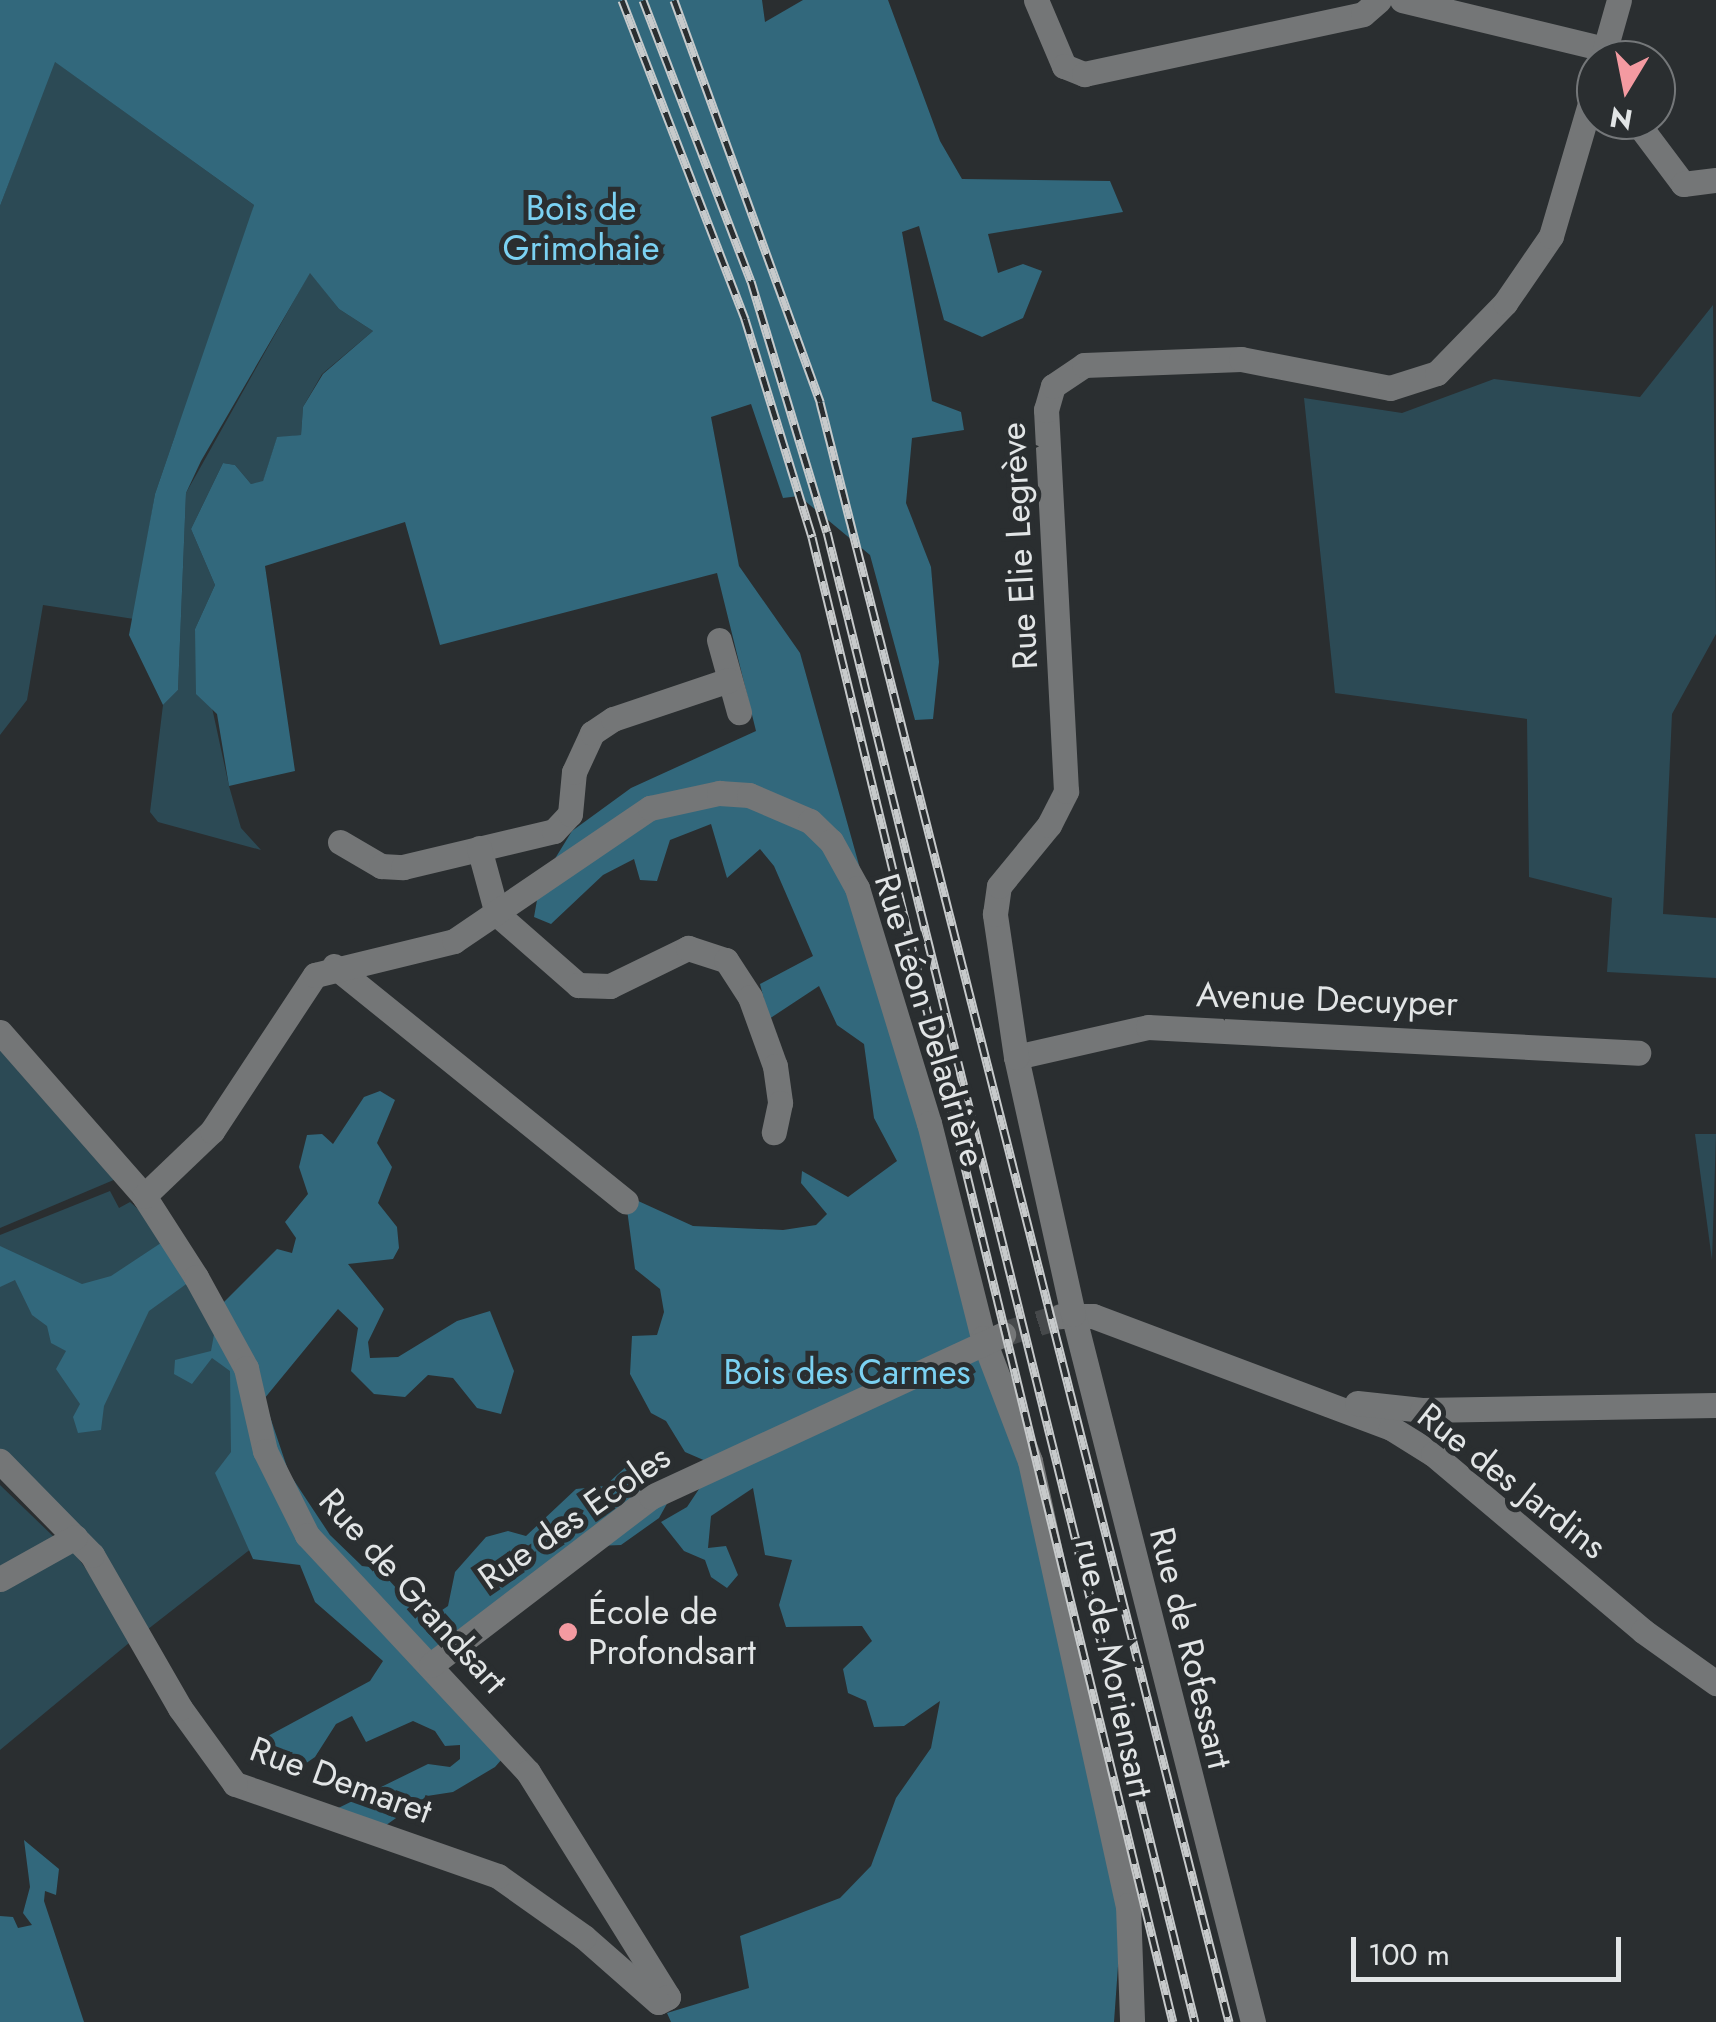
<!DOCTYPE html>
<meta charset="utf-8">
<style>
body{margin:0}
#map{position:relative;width:1716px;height:2022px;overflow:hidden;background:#2a2e30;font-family:Jost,sans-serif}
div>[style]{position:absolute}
.green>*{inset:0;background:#2c4a55}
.forest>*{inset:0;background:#32687c}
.minor-tunnel>*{height:25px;margin-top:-12.5px;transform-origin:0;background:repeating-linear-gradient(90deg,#46494b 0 25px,transparent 0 37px)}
.minor>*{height:25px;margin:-12.5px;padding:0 12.5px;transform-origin:12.5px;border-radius:12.5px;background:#747677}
.rail>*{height:9px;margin-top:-4.5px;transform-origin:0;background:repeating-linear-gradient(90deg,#2a2e30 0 15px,#c7cacb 0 30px);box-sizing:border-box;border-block:2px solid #c7cacb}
.dots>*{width:28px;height:28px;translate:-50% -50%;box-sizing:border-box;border:5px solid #2a2e30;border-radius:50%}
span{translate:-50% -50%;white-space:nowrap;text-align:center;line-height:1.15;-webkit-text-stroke:10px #2a2e30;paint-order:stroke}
.park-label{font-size:35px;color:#7bd1f2}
.street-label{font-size:35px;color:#e2e5e6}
.poi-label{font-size:35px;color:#e2e5e6}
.left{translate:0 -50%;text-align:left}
.north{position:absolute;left:1576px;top:40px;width:100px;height:100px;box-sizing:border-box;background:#2a2e30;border:2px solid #747779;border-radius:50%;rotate:190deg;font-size:28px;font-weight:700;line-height:40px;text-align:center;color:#e2e5e6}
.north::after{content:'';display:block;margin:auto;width:35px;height:45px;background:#f49aa1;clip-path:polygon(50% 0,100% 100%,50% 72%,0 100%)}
.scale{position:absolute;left:1351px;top:1937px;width:270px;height:45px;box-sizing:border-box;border:5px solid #e2e5e6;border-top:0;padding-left:12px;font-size:30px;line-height:35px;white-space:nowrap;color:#e2e5e6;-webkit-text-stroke:8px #2a2e30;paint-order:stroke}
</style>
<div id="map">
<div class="green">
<div style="clip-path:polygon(54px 61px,254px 205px,201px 414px,176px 433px,155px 494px,134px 619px,43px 605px,27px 700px,0 735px,0 206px)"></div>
<div style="clip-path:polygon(310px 272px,339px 309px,373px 331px,322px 374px,303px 407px,301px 435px,277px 438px,263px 482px,251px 484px,235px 465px,223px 463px,191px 529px,215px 585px,195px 629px,229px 786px,241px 828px,261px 850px,158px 822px,150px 812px,163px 705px,178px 690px,186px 493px)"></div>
<div style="clip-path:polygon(1713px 305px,1716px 634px,1672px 714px,1663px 914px,1716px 918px,1716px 978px,1607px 972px,1612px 898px,1529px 877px,1527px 719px,1335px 693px,1304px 398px,1402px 413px,1494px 379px,1640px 397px)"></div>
<div style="clip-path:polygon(0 1046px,116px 1179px,0 1228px)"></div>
<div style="clip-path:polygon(1695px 1134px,1716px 1134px,1712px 1260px)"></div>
<div style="clip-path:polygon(110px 1191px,119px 1208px,130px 1202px,145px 1215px,197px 1292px,242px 1383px,252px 1548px,143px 1633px,0 1455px,0 1235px)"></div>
<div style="clip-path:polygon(0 1485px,55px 1538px,0 1573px)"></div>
<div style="clip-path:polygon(71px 1548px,135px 1638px,0 1750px,0 1586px)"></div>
</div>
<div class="forest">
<div style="clip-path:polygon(0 0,762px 0,765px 22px,803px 0,888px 0,940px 141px,962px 179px,1110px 181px,1123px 212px,988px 234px,998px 273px,1023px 264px,1042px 271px,1023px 318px,982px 337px,944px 320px,919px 226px,902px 232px,932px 401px,961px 412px,964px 430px,912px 438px,906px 503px,931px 567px,939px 662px,933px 719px,915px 720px,870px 555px,799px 496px,783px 498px,751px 404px,711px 417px,739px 566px,800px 653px,1031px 1483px,1123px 1896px,1114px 2022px,671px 2022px,667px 2013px,749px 1988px,740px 1936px,840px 1898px,871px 1866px,896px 1798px,931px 1748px,940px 1701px,904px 1726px,874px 1727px,866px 1701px,848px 1693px,843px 1669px,872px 1641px,862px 1626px,786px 1627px,779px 1605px,792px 1560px,765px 1555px,753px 1488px,711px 1516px,708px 1548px,726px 1546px,738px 1575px,727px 1588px,711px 1577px,705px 1560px,684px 1551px,661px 1522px,687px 1507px,715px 1465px,685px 1452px,666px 1421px,651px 1413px,630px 1374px,632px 1336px,657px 1335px,664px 1312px,660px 1289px,635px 1269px,626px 1202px,636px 1200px,693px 1226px,783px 1230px,816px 1225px,827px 1214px,801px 1183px,802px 1171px,848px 1197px,897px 1161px,874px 1118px,864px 1044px,837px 1025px,819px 986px,769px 1019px,760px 984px,813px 956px,774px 866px,760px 849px,727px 878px,711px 824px,670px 840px,657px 881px,640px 880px,634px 859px,603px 875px,551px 924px,534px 917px,540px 883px,572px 831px,631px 788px,756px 731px,717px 573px,440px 645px,405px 522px,265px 566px,295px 771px,229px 786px,217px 714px,196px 694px,195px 629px,215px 585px,191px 529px,223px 463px,235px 465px,251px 484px,263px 481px,277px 437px,301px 435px,303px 407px,323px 374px,373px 331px,339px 309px,310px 273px,201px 461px,186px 493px,178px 690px,163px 705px,129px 635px,155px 494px,254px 205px,55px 62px,0 206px)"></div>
<div style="clip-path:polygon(380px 1091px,395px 1100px,377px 1143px,392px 1167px,378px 1203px,397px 1227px,399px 1248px,393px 1259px,348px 1264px,384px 1309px,368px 1342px,370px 1358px,398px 1357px,457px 1321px,490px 1311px,514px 1371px,501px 1414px,477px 1408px,453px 1378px,428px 1375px,405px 1397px,374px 1394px,351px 1371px,358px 1328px,338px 1309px,264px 1399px,289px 1473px,330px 1535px,362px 1566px,378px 1568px,426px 1621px,448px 1606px,455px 1572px,486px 1537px,508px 1531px,526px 1536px,576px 1489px,605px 1486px,630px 1463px,645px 1478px,651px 1497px,669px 1500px,659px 1518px,621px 1545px,596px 1546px,432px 1665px,510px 1750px,495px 1767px,453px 1792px,427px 1796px,375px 1833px,322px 1816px,428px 1764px,450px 1767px,460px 1759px,460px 1745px,445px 1746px,435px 1731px,413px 1721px,366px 1742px,352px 1716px,336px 1724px,315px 1757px,302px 1766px,274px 1760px,268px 1736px,370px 1681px,383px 1661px,315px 1602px,300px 1565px,253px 1559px,215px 1473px,231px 1452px,230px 1371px,212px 1358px,192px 1384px,174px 1374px,175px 1360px,211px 1351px,219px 1307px,277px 1249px,292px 1253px,296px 1238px,285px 1222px,308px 1194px,299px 1167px,307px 1135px,322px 1134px,333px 1144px,364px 1097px)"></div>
<div style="clip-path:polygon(170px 1237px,196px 1277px,149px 1311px,104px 1406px,101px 1430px,78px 1433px,73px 1417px,80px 1404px,56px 1369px,66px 1351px,51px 1343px,47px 1326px,32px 1315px,15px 1280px,0 1287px,0 1246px,82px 1284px,111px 1276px)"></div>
<div style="clip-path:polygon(24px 1840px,59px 1869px,56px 1895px,45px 1891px,44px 1901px,84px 2022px,0 2022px,0 1916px,13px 1917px,18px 1928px,32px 1925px,23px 1913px,30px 1887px)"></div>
</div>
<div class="minor-tunnel">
<div style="left:1003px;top:1334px;width:61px;rotate:-17.2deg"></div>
</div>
<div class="minor">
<div style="left:1036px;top:0;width:72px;rotate:67deg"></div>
<div style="left:1064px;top:66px;width:22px;rotate:22deg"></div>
<div style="left:1084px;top:74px;width:285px;rotate:-12.1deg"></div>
<div style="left:1363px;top:14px;width:21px;rotate:-41deg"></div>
<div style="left:1402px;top:0;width:209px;rotate:13.6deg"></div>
<div style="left:1602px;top:60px;width:62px;rotate:-74.2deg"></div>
<div style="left:1635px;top:120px;width:80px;rotate:53.1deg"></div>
<div style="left:1683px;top:184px;width:33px;rotate:-7deg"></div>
<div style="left:719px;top:640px;width:75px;rotate:74.5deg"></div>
<div style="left:340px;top:842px;width:48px;rotate:30.3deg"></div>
<div style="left:381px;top:866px;width:22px;rotate:3deg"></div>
<div style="left:403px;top:867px;width:155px;rotate:-13.4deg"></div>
<div style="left:554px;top:831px;width:23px;rotate:-47deg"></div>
<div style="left:570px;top:814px;width:42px;rotate:-84.6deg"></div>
<div style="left:574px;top:772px;width:43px;rotate:-65.2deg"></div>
<div style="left:592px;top:733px;width:25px;rotate:-34deg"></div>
<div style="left:613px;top:719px;width:122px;rotate:-18.6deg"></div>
<div style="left:479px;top:848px;width:68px;rotate:74.7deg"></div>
<div style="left:497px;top:914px;width:108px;rotate:41.2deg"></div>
<div style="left:578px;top:985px;width:32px;rotate:2deg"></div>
<div style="left:610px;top:986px;width:87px;rotate:-26deg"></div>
<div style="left:688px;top:948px;width:40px;rotate:18deg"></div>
<div style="left:726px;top:960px;width:44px;rotate:57deg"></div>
<div style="left:750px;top:997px;width:73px;rotate:70.1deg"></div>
<div style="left:775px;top:1066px;width:37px;rotate:82deg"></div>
<div style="left:780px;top:1103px;width:30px;rotate:102deg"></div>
<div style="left:334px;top:966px;width:375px;rotate:38.9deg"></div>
<div style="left:0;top:1032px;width:218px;rotate:48.7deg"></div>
<div style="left:144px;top:1196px;width:96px;rotate:57.3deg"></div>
<div style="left:196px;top:1277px;width:104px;rotate:61.2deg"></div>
<div style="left:246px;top:1368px;width:85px;rotate:77.1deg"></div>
<div style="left:265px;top:1451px;width:94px;rotate:63.4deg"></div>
<div style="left:307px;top:1535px;width:324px;rotate:47deg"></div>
<div style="left:528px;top:1772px;width:265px;rotate:58.1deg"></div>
<div style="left:668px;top:1997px;width:11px;rotate:153deg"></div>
<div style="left:658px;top:2002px;width:98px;rotate:-138.7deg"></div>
<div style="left:584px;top:1937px;width:105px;rotate:-144.7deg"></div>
<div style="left:498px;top:1876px;width:279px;rotate:-160.7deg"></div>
<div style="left:235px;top:1784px;width:94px;rotate:-125.9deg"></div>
<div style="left:180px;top:1708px;width:177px;rotate:-119.9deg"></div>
<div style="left:92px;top:1555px;width:132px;rotate:-134.4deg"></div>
<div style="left:1016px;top:1057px;width:135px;rotate:-12.8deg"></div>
<div style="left:1148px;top:1027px;width:491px;rotate:3deg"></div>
<div style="left:144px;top:1196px;width:94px;rotate:-43.7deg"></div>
<div style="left:212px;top:1131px;width:187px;rotate:-56.6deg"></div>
<div style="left:315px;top:975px;width:143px;rotate:-13.7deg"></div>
<div style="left:454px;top:941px;width:237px;rotate:-34.2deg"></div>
<div style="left:650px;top:808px;width:71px;rotate:-12.3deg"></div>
<div style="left:719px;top:793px;width:30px;rotate:4deg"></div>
<div style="left:749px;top:795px;width:66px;rotate:23.1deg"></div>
<div style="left:810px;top:821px;width:29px;rotate:44deg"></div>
<div style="left:831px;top:841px;width:54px;rotate:61deg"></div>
<div style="left:857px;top:888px;width:246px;rotate:73deg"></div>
<div style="left:929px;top:1123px;width:222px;rotate:75.9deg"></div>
<div style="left:983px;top:1338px;width:132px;rotate:69.1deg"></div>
<div style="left:1030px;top:1461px;width:455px;rotate:77.6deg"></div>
<div style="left:1128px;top:1905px;width:117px;rotate:88deg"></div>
<div style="left:1061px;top:1316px;width:32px"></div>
<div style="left:1093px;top:1316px;width:318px;rotate:20.6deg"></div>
<div style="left:1391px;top:1428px;width:49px;rotate:31.8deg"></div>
<div style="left:1433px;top:1454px;width:275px;rotate:40.1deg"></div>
<div style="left:1643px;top:1631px;width:90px;rotate:35.5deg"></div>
<div style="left:1357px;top:1403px;width:65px;rotate:6.1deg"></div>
<div style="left:1422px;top:1410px;width:294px;rotate:-1deg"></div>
<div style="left:0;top:1579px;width:86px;rotate:-29.2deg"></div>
<div style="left:431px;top:1665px;width:277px;rotate:-37.4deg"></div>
<div style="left:651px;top:1497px;width:388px;rotate:-24.8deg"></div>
<div style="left:1253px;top:2022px;width:731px;rotate:-104.26deg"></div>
<div style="left:1073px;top:1314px;width:263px;rotate:-102.5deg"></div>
<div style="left:1016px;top:1057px;width:145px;rotate:-98.4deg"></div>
<div style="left:995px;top:914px;width:28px;rotate:-82deg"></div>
<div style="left:999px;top:886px;width:79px;rotate:-50.7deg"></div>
<div style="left:1049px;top:825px;width:38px;rotate:-63deg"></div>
<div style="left:1066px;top:791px;width:382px;rotate:-93deg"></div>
<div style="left:1046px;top:410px;width:25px;rotate:-74deg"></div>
<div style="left:1053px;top:386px;width:37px;rotate:-34deg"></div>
<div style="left:1084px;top:365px;width:157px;rotate:-2.2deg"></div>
<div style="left:1241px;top:359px;width:152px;rotate:11deg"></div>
<div style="left:1390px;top:388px;width:49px;rotate:-17.7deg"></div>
<div style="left:1437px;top:373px;width:98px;rotate:-45.8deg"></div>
<div style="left:1505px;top:303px;width:81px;rotate:-55.5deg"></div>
<div style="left:1551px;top:236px;width:159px;rotate:-73.6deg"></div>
</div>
<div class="rail">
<div style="left:622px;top:0;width:342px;rotate:68.9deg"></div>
<div style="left:745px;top:319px;width:228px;rotate:72.9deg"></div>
<div style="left:812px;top:537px;width:1528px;rotate:76.34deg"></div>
<div style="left:643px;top:0;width:301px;rotate:69deg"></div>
<div style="left:751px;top:281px;width:262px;rotate:73.2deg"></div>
<div style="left:827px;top:532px;width:1535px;rotate:76.13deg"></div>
<div style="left:674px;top:0;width:428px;rotate:70deg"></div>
<div style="left:820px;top:402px;width:1671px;rotate:75.83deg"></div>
</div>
<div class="dots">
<div style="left:568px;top:1632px;background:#f49aa1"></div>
</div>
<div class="park-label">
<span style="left:581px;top:228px">Bois de<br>Grimohaie</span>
<span style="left:847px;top:1372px">Bois des Carmes</span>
</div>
<div class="street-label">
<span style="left:1019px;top:546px;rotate:-93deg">Rue Elie Legrève</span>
<span style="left:1327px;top:999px;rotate:2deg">Avenue Decuyper</span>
<span style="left:930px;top:1020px;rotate:73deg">Rue Léon Deladrière</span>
<span style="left:1512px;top:1481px;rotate:38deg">Rue des Jardins</span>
<span style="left:574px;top:1517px;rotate:-35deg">Rue des Ecoles</span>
<span style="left:413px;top:1591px;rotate:48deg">Rue de Grandsart</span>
<span style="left:1191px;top:1648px;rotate:76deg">Rue de Rofessart</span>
<span style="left:1114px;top:1668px;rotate:78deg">rue de Moriensart</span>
<span style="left:341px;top:1780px;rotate:20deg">Rue Demaret</span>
</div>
<div class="poi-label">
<span class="left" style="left:588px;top:1632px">École de<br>Profondsart</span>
</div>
<div class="north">N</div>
<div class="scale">100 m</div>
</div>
